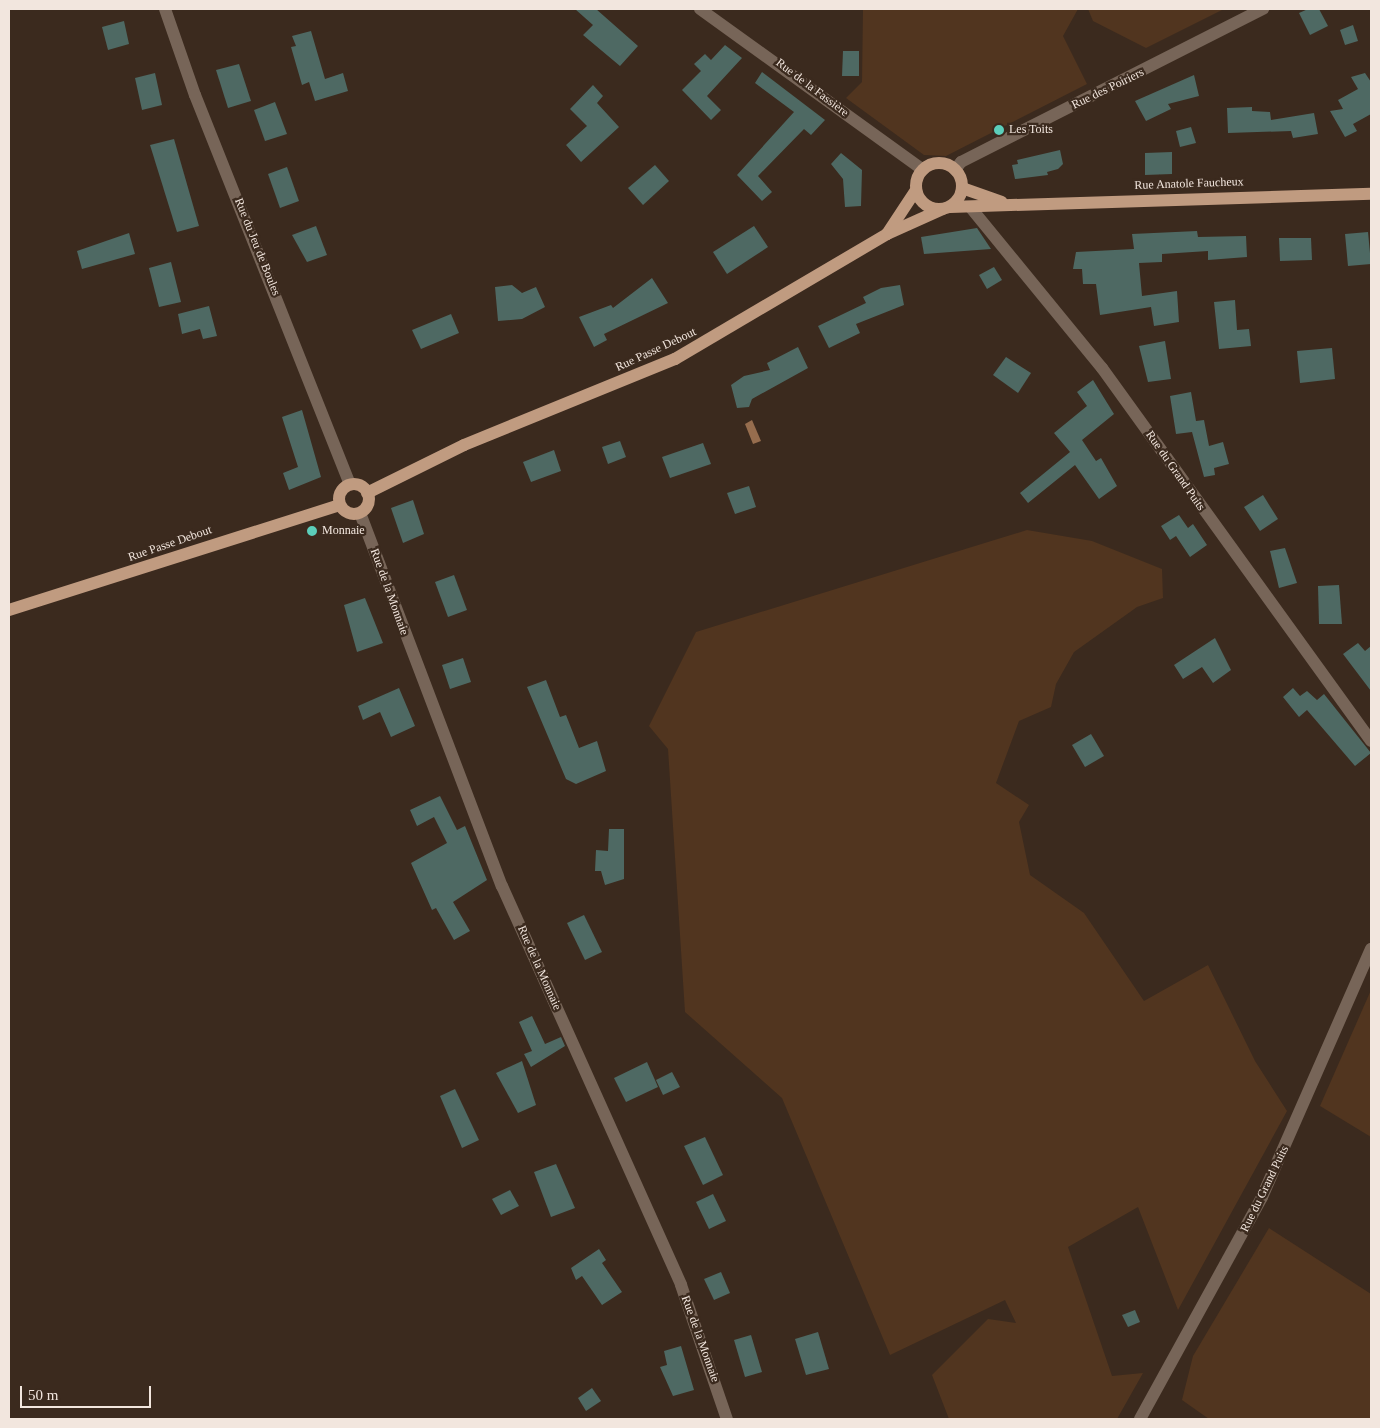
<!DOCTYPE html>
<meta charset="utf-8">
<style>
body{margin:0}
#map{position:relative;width:1380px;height:1428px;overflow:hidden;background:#3b2a1e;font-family:Georgia,serif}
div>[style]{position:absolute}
.green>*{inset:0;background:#51351f}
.water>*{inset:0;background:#966d4e}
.building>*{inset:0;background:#4e6963}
.minor>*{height:12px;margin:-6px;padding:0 6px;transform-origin:6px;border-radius:6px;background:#776558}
.major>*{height:12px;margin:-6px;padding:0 6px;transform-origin:6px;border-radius:6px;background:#c09b80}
.major>.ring{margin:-6px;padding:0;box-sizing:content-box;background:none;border:12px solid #c09b80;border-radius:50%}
.dots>*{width:14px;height:14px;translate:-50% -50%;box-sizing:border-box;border:2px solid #3b2a1e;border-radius:50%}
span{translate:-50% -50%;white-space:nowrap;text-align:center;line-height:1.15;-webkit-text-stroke:4.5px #3b2a1e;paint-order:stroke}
.street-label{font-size:12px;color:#f2e6de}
.poi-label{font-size:12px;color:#f2e6de}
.left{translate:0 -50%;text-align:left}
.frame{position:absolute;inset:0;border:10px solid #f2e6de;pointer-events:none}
.scale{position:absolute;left:20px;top:1386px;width:131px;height:22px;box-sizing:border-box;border:2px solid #f2e6de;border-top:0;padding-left:6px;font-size:15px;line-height:18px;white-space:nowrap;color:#f2e6de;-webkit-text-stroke:4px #3b2a1e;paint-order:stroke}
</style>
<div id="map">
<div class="green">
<div style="clip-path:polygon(863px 9px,1078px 9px,1063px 36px,1087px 84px,946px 156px,924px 155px,846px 98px,862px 82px)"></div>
<div style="clip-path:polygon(1088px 9px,1224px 9px,1146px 48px,1093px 21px)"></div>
<div style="clip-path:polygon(1027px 530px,1092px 541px,1162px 569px,1163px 598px,1137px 607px,1074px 652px,1056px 684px,1051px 707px,1019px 721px,996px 783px,1029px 805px,1019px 822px,1030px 875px,1084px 913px,1144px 1001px,1208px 965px,1255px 1061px,1287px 1111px,1178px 1310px,1138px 1207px,1068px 1247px,1112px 1376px,1143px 1373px,1117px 1419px,949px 1419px,932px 1375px,988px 1319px,1016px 1323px,1005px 1300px,890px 1355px,782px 1098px,685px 1012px,668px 749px,649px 726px,696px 632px)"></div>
<div style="clip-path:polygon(1371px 990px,1371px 1137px,1320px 1106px)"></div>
<div style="clip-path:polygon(1269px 1228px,1371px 1294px,1371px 1419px,1209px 1419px,1182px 1400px,1193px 1356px)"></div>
</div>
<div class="water">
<div style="clip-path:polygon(752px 420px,761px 441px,753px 444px,745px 424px)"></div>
</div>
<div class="building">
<div style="clip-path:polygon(575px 9px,596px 9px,638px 46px,620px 66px,583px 35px,593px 25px)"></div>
<div style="clip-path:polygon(1308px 9px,1319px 9px,1328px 26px,1310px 35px,1299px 13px)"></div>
<div style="clip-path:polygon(124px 21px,129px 44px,108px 50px,102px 27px)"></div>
<div style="clip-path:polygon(1353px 25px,1358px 41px,1345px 45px,1340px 30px)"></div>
<div style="clip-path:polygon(311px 31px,325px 79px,343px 73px,348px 91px,315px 101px,309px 82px,302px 85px,291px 47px,296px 46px,292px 36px)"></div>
<div style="clip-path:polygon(725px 45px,742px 58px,707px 96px,721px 110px,711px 120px,682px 90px,701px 71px,694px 64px,705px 54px,711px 60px)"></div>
<div style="clip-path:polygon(843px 51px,859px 51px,859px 76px,842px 76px)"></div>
<div style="clip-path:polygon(239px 64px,251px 101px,228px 108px,216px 70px)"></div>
<div style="clip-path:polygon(762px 72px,825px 120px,811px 135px,804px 129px,758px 176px,772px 192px,762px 201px,737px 175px,794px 112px,755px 83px)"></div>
<div style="clip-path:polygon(155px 73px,162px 105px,142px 110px,135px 78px)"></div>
<div style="clip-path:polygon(1365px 73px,1371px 82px,1371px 114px,1353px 124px,1357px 131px,1345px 137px,1330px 111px,1343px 109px,1338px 100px,1358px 89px,1351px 77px)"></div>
<div style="clip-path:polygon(1194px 75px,1199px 96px,1168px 104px,1171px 109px,1146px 121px,1135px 101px)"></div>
<div style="clip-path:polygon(593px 85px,603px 96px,597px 103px,619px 127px,581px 162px,566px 145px,587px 126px,570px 109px)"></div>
<div style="clip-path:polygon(275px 102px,287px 134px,265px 141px,254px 110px)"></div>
<div style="clip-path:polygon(1252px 107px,1252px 111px,1270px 112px,1271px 120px,1314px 113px,1318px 134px,1293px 138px,1291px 131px,1228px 133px,1227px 108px)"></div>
<div style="clip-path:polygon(1191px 127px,1196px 143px,1180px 147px,1176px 131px)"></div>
<div style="clip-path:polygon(174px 139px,199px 226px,177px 232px,150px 145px)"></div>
<div style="clip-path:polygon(1060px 150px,1063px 164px,1058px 169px,1047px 172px,1048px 175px,1015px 179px,1012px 165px,1018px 164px,1017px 160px)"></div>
<div style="clip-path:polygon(1172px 152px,1172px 174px,1145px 175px,1145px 153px)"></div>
<div style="clip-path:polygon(841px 153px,862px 170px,861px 206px,845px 207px,843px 179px,831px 164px)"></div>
<div style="clip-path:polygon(655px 165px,669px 181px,643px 205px,628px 188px)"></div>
<div style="clip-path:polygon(287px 167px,299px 201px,280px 208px,268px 174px)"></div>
<div style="clip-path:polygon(316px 226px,327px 255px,307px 262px,292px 235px)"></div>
<div style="clip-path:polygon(754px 226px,768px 247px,727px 274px,713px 252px)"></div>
<div style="clip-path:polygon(977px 228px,991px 249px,924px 254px,921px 237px)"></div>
<div style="clip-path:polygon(1197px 231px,1198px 237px,1246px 236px,1247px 257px,1208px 260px,1208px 251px,1162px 254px,1162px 262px,1139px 263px,1142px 296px,1177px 291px,1179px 322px,1154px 326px,1151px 307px,1100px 315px,1096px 284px,1083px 284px,1082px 269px,1073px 269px,1076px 252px,1134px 249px,1132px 234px)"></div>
<div style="clip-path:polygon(1368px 232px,1371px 264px,1348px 266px,1345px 234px)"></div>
<div style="clip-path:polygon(129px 233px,135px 254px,82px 269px,77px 251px)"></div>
<div style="clip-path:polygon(1279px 238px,1311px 238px,1312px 260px,1280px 261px)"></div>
<div style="clip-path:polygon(171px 262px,181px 302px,159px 307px,149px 268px)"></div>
<div style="clip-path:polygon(994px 267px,1002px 280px,987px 289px,979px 275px)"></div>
<div style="clip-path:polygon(652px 278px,668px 303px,604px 334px,607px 340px,594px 347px,579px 317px,611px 305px,613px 308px)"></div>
<div style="clip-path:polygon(512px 285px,522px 293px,536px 287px,545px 307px,522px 319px,498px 321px,495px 287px)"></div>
<div style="clip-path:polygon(900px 285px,904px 305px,856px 324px,860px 333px,829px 348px,818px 326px,866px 303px,863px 297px,881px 288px)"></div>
<div style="clip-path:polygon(1235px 300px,1237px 330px,1249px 329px,1251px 346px,1219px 349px,1214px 302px)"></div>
<div style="clip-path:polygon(209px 306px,217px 336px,203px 339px,200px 329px,182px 334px,178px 314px)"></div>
<div style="clip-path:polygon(451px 314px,459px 333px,421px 349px,412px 330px)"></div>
<div style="clip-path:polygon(1165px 341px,1171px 379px,1148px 382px,1139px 346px)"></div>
<div style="clip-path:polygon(798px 347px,808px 368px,752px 399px,749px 407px,737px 408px,731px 385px,744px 376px,770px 370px,767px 363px)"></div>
<div style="clip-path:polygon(1332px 348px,1335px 379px,1300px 383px,1297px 351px)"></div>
<div style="clip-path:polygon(1006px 357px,1031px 373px,1018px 393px,993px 375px)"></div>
<div style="clip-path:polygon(1093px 380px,1114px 414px,1082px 440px,1096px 461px,1101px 458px,1117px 486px,1099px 499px,1075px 465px,1028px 503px,1020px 493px,1070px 452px,1054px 433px,1087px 406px,1077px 392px)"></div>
<div style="clip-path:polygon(1191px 392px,1196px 421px,1204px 420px,1209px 446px,1223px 442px,1229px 464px,1214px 468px,1215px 475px,1204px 477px,1192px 432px,1176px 434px,1170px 396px)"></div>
<div style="clip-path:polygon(302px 410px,321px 477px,289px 490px,283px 473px,298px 467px,282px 417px)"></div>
<div style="clip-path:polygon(620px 441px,626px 457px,608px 464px,602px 447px)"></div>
<div style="clip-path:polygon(703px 443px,711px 464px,670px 478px,662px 457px)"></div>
<div style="clip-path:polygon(554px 450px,561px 471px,531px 482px,523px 462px)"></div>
<div style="clip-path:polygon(749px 486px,756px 507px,735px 514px,727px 493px)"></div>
<div style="clip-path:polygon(1263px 495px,1278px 519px,1260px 531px,1244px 507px)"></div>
<div style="clip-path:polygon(413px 500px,424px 534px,403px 543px,391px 508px)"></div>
<div style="clip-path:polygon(1179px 515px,1188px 528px,1193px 524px,1207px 545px,1190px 557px,1176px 536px,1170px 540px,1161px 526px)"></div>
<div style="clip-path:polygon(1285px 548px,1297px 583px,1279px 588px,1270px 551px)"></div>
<div style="clip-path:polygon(454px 575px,467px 610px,448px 617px,435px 582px)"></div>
<div style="clip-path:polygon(1339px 585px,1342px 624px,1319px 624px,1318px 586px)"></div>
<div style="clip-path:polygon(365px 598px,383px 643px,357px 652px,344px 605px)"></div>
<div style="clip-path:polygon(1215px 638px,1231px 670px,1213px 683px,1202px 667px,1183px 679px,1174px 665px)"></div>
<div style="clip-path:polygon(1358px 643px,1365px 651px,1371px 646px,1371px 691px,1343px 654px)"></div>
<div style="clip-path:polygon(463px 658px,471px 682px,450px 689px,442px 665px)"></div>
<div style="clip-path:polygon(546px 680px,560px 717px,566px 715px,579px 748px,597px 741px,606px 771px,576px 784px,566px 779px,527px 687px)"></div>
<div style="clip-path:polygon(399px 688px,415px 726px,391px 737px,380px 712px,363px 720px,358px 706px)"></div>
<div style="clip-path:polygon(1293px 688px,1300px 696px,1307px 691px,1317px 700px,1324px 694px,1371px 753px,1355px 766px,1307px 710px,1299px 717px,1283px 697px)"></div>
<div style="clip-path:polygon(1091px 734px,1104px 756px,1085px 767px,1072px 745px)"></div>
<div style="clip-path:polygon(440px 796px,457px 830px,465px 826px,487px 880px,453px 902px,470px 931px,454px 940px,436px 908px,432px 910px,411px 863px,447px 843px,434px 817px,417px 826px,410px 810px)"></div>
<div style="clip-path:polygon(609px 829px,624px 829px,624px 879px,605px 885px,601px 871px,595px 871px,596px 850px,608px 851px)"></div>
<div style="clip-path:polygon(584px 915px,602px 952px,585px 960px,567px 923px)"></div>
<div style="clip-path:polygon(532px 1016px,545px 1044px,561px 1037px,565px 1046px,531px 1067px,524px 1054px,532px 1051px,519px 1022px)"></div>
<div style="clip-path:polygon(522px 1061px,536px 1105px,518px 1113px,496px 1073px)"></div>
<div style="clip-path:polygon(647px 1062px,658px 1087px,626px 1102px,614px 1078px)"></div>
<div style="clip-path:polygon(672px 1072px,680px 1087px,663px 1095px,656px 1080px)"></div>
<div style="clip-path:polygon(455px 1089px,479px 1140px,462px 1148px,440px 1096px)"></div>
<div style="clip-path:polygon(705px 1137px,723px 1175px,703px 1185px,684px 1146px)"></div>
<div style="clip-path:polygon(556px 1164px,575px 1208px,551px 1217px,534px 1172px)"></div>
<div style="clip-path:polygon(510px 1190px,519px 1206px,501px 1215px,492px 1199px)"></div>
<div style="clip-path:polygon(713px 1194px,726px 1221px,709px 1229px,696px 1202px)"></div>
<div style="clip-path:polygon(599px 1249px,606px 1260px,602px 1263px,622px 1292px,602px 1305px,582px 1276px,576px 1280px,571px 1268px)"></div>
<div style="clip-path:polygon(721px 1272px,730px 1293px,714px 1300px,704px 1279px)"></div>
<div style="clip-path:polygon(1135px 1310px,1140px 1322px,1128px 1327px,1122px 1315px)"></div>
<div style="clip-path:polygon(818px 1332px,829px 1369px,806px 1375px,795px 1339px)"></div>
<div style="clip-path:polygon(751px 1335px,762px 1372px,745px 1377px,734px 1340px)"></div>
<div style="clip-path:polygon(681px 1346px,694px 1390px,673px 1396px,660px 1367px,667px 1365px,664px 1351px)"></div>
<div style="clip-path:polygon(592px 1388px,601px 1401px,586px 1411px,578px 1398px)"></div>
</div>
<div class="minor">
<div style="left:165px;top:9px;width:91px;rotate:70.8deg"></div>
<div style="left:195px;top:95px;width:419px;rotate:68.3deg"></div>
<div style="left:700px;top:9px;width:275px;rotate:35.8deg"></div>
<div style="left:955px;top:170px;width:10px;rotate:-53deg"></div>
<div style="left:961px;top:162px;width:339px;rotate:-26.9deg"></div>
<div style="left:971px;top:208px;width:207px;rotate:50.7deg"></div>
<div style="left:1102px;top:368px;width:460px;rotate:54.2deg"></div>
<div style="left:360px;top:513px;width:399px;rotate:69.2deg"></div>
<div style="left:502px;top:886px;width:437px;rotate:65.8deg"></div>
<div style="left:681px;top:1285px;width:142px;rotate:71.1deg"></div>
<div style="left:1140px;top:1419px;width:253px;rotate:-61.2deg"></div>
<div style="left:1262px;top:1197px;width:271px;rotate:-66.3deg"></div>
</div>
<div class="major">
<div class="ring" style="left:916px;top:163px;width:34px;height:34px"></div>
<div style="left:962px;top:188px;width:42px;rotate:19.3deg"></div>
<div style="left:950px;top:207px;width:421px;rotate:-1.8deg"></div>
<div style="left:887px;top:234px;width:53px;rotate:-56.6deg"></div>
<div class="ring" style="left:339px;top:484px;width:18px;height:18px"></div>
<div style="left:367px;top:493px;width:108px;rotate:-26.3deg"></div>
<div style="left:464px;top:445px;width:228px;rotate:-22.2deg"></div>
<div style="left:675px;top:359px;width:246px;rotate:-30.5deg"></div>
<div style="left:887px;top:234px;width:61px;rotate:-24.1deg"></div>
<div style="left:9px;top:610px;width:347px;rotate:-17.6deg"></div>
</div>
<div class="dots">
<div style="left:999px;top:130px;background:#5cceba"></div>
<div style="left:312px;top:531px;background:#5cceba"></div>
</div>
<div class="street-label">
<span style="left:812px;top:88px;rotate:37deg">Rue de la Fassière</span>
<span style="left:1108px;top:89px;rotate:-26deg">Rue des Poiriers</span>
<span style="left:1189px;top:184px;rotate:-2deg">Rue Anatole Faucheux</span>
<span style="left:257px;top:247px;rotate:68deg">Rue du Jeu de Boules</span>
<span style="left:656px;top:350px;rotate:-25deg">Rue Passe Debout</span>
<span style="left:1175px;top:471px;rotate:55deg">Rue du Grand Puits</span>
<span style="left:170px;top:544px;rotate:-19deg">Rue Passe Debout</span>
<span style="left:389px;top:592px;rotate:70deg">Rue de la Monnaie</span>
<span style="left:539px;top:968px;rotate:66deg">Rue de la Monnaie</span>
<span style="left:1265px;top:1189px;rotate:-64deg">Rue du Grand Puits</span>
<span style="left:700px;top:1339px;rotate:70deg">Rue de la Monnaie</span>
</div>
<div class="poi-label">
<span class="left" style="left:1009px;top:130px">Les Toits</span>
<span class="left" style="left:322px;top:531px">Monnaie</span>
</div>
<div class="frame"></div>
<div class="scale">50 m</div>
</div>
